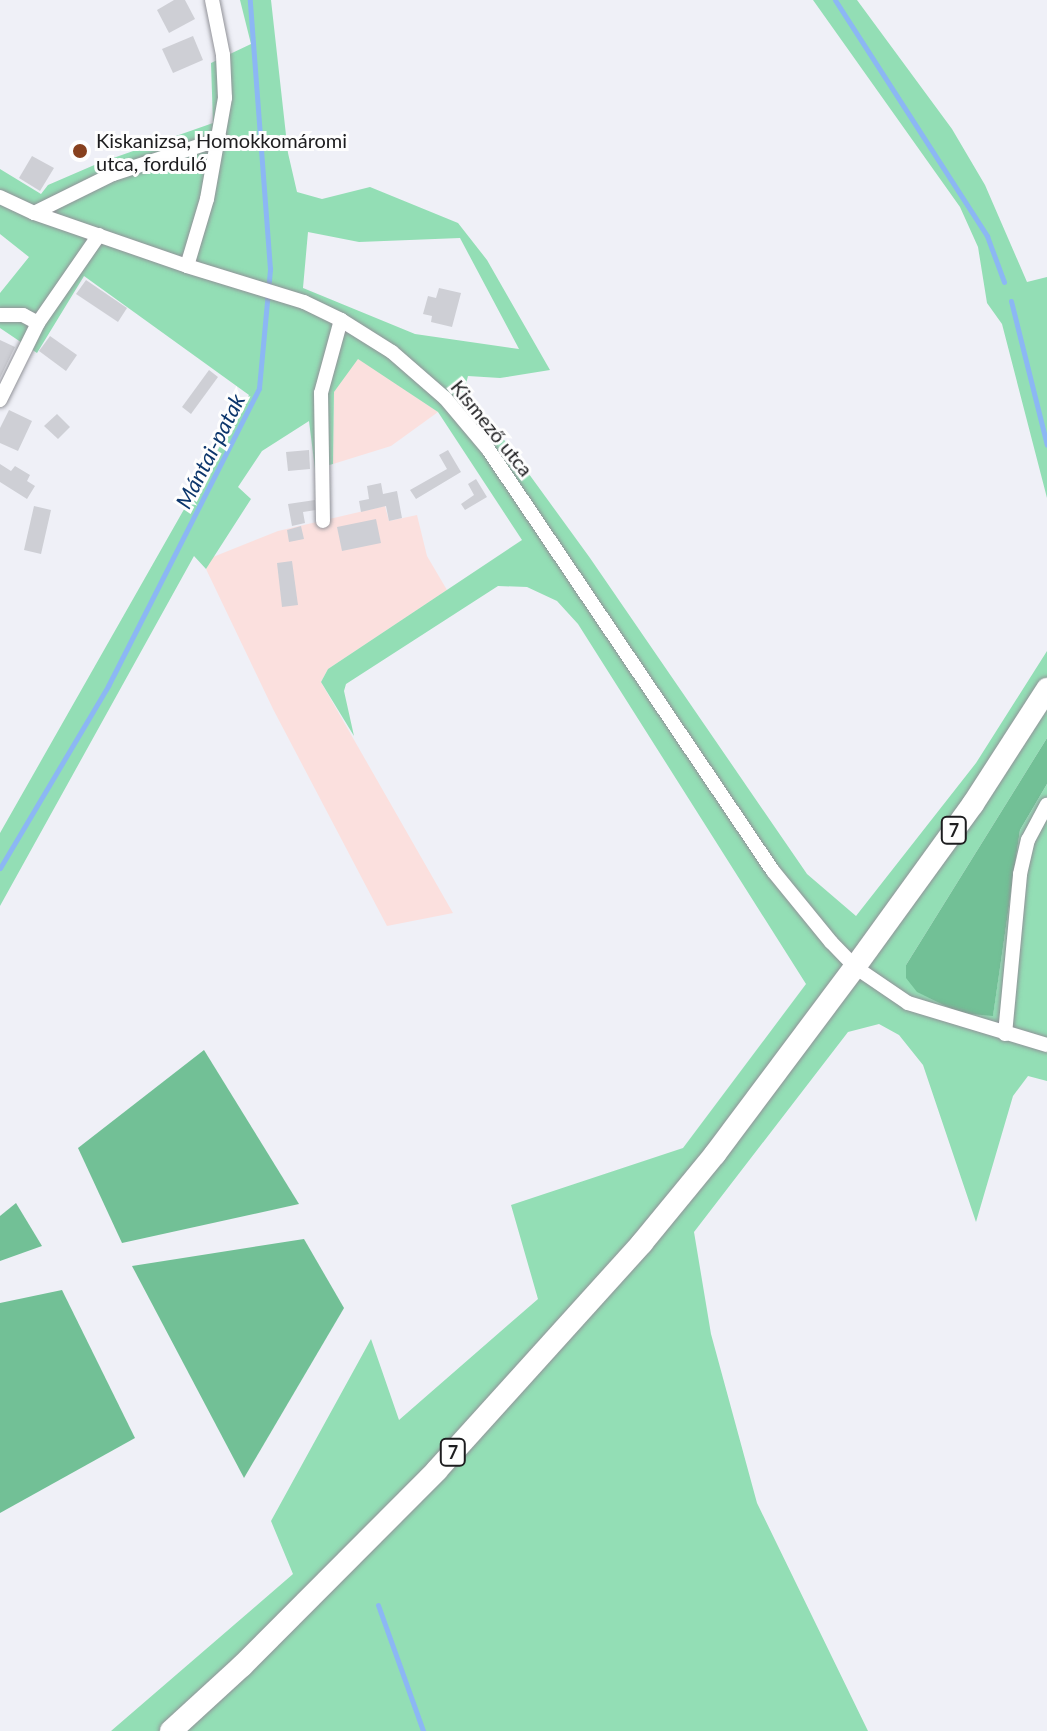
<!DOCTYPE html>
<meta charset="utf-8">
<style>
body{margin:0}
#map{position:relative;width:1047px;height:1731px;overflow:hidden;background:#eff0f7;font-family:Lato,sans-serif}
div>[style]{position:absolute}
.industrial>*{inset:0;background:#fbe0de}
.green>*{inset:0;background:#93deb5}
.forest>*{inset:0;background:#72c096}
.stream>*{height:5px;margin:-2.5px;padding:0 2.5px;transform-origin:2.5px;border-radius:2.5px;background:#8cb7f4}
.building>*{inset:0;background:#cecfd5}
.roads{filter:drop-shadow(0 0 2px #919298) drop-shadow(0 0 2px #919298)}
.street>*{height:14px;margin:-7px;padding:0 7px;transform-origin:7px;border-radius:7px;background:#fff}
.primary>*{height:22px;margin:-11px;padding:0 11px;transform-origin:11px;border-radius:11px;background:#fff}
.dots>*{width:22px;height:22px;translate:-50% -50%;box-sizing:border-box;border:4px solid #fefefe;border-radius:50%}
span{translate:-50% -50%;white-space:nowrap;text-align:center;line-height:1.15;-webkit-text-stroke:6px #fefefe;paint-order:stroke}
.shield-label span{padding:2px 6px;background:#fefefe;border:2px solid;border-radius:6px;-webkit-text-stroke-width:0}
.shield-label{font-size:18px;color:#1d1d1f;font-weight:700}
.poi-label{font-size:20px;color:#1d1d1f}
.left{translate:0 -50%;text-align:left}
.street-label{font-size:20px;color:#1d1d1f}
.water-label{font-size:22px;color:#0c366c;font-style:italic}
</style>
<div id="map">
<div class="industrial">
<div style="clip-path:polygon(358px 358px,438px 412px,391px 446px,333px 464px,334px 392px)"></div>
<div style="clip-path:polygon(385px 506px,389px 521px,417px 515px,427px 556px,447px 590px,328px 669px,321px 682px,453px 913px,387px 926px,273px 709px,206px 569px,213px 557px,278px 531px)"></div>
</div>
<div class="green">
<div style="clip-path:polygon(evenodd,240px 0,271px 0,288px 153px,297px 192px,322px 199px,370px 187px,458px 223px,487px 260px,550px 370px,500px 378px,468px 376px,463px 395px,505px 441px,590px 558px,807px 874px,856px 916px,976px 763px,1047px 651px,1047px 738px,906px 965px,993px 1015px,1020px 830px,1047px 784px,1047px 1081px,1028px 1076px,1013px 1096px,976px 1222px,923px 1065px,899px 1035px,879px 1024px,848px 1032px,694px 1232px,711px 1334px,757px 1503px,868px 1731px,111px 1731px,293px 1574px,271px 1521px,371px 1339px,399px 1420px,538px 1299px,511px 1205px,683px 1148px,806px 984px,578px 624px,557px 601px,527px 587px,498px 586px,346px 684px,344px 691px,354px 736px,321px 682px,328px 669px,522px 540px,438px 412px,358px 359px,334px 392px,333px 464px,315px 469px,309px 421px,262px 451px,238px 487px,251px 499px,206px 569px,194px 556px,0 906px,0 833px,249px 395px,84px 276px,37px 353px,0 328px,0 293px,29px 257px,0 234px,0 169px,41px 194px,48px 185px,99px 163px,213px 123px,211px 63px,251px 44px,240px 0,308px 232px,359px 242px,460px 238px,519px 349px,415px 334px,303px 288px,308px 232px)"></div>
<div style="clip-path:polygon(813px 0,857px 0,952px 129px,985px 185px,1027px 282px,1047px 277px,1047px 498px,1002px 324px,987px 303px,978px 247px,960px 207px)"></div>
</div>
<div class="forest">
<div style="clip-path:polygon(1047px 738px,1047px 784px,1020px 830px,993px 1016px,960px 1013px,917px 992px,906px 978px,906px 965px)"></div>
<div style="clip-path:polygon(204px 1050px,299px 1204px,122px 1243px,78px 1148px)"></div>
<div style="clip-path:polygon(16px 1203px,42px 1246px,0 1261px,0 1216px)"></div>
<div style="clip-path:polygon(304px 1239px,344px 1308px,244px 1478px,132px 1266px)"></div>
<div style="clip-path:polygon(62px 1290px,135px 1438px,0 1513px,0 1303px)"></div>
</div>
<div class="stream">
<div style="left:835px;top:0;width:281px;rotate:57.2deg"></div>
<div style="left:987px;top:236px;width:49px;rotate:69.7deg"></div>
<div style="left:1011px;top:301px;width:148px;rotate:76deg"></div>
<div style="left:0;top:868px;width:212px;rotate:-59.3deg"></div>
<div style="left:108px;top:686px;width:334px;rotate:-63.1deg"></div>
<div style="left:259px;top:388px;width:120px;rotate:-84.7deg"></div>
<div style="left:270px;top:269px;width:270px;rotate:-94.3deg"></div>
<div style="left:378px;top:1605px;width:134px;rotate:70.3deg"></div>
</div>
<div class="building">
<div style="clip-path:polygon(174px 0,185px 0,195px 19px,169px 33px,157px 10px)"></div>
<div style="clip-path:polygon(193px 36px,203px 60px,173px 73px,162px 49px)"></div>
<div style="clip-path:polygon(32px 156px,54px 168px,40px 191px,19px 178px)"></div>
<div style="clip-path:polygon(86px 280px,127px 308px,118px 322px,76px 294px)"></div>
<div style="clip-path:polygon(439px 288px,461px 293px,452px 327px,431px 322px,432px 316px,423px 314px,428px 296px,436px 298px)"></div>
<div style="clip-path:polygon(50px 336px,77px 355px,66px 371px,39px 351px)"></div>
<div style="clip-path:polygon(0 340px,15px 347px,0 378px)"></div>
<div style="clip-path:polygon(209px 370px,218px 377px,191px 414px,182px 407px)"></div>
<div style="clip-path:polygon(9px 410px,32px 421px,18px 451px,0 443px,0 428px)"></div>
<div style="clip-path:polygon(57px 414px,70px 427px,58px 439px,44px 426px)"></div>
<div style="clip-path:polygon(309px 450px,310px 469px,288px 471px,286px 452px)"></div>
<div style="clip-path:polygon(448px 450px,461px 472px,416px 499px,410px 490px,447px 469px,439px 455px)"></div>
<div style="clip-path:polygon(0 464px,11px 471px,15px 466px,30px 475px,27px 481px,35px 486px,27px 499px,0 482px)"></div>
<div style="clip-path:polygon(476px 479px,487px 497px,465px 510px,461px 504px,474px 495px,468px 484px)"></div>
<div style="clip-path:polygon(381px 483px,383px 494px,397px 491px,402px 518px,389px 521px,386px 506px,361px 512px,359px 501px,369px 499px,367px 486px)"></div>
<div style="clip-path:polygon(315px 500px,316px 510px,303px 512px,305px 523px,292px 526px,288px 504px)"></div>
<div style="clip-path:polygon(34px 506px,51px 510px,41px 554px,24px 550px)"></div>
<div style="clip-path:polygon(376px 519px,381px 543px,342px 551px,337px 527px)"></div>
<div style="clip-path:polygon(301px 526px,304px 539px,289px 542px,287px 530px)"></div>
<div style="clip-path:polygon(292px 561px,298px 605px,282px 607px,277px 563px)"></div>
</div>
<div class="roads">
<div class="street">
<div style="left:0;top:197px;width:38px;rotate:25deg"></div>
<div style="left:34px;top:213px;width:162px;rotate:19.1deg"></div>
<div style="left:187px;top:266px;width:122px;rotate:17.1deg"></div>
<div style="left:304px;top:302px;width:41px;rotate:25.9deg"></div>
<div style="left:341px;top:320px;width:60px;rotate:32.1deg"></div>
<div style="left:392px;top:352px;width:70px;rotate:41deg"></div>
<div style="left:445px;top:398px;width:67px;rotate:49.9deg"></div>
<div style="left:488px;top:449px;width:509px;rotate:55.97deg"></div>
<div style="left:773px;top:871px;width:92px;rotate:50.8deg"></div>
<div style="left:831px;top:942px;width:35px;rotate:46deg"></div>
<div style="left:855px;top:967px;width:64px;rotate:34.2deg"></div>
<div style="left:908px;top:1003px;width:145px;rotate:16.8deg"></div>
<div style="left:34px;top:213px;width:88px;rotate:-26.3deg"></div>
<div style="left:113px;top:174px;width:113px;rotate:-18.1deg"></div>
<div style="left:187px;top:266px;width:70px;rotate:-73.4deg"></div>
<div style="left:207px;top:199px;width:103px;rotate:-79.9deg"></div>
<div style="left:225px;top:98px;width:43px;rotate:-92.7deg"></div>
<div style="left:223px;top:55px;width:56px;rotate:-101.3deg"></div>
<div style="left:0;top:315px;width:23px"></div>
<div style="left:23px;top:315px;width:17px;rotate:28deg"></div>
<div style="left:0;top:400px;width:86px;rotate:-63.7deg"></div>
<div style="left:38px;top:323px;width:107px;rotate:-55.3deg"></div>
<div style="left:323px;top:521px;width:128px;rotate:-90.9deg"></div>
<div style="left:321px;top:393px;width:76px;rotate:-74.7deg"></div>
<div style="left:1005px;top:1034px;width:161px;rotate:-84.6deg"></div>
<div style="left:1020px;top:874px;width:35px;rotate:-77deg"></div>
<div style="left:1028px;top:840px;width:40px;rotate:-62deg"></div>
</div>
<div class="primary">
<div style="left:171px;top:1731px;width:96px;rotate:-42.5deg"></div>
<div style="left:242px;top:1666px;width:276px;rotate:-45.1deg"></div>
<div style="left:437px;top:1470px;width:306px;rotate:-47.9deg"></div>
<div style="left:642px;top:1243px;width:115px;rotate:-50.6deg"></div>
<div style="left:715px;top:1154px;width:234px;rotate:-53.2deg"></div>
<div style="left:855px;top:967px;width:201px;rotate:-54.1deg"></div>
<div style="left:973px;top:804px;width:137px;rotate:-57.2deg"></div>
</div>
</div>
<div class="dots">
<div style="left:80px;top:151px;background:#87401e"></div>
</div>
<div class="shield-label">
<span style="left:954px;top:830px">7</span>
<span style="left:453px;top:1452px">7</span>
</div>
<div class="poi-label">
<span class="left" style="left:96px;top:152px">Kiskanizsa, Homokkomáromi<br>utca, forduló</span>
</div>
<div class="street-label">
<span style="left:492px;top:428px;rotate:51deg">Kismező utca</span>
</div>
<div class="water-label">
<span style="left:210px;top:451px;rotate:-63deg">Mántai-patak</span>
</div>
</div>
